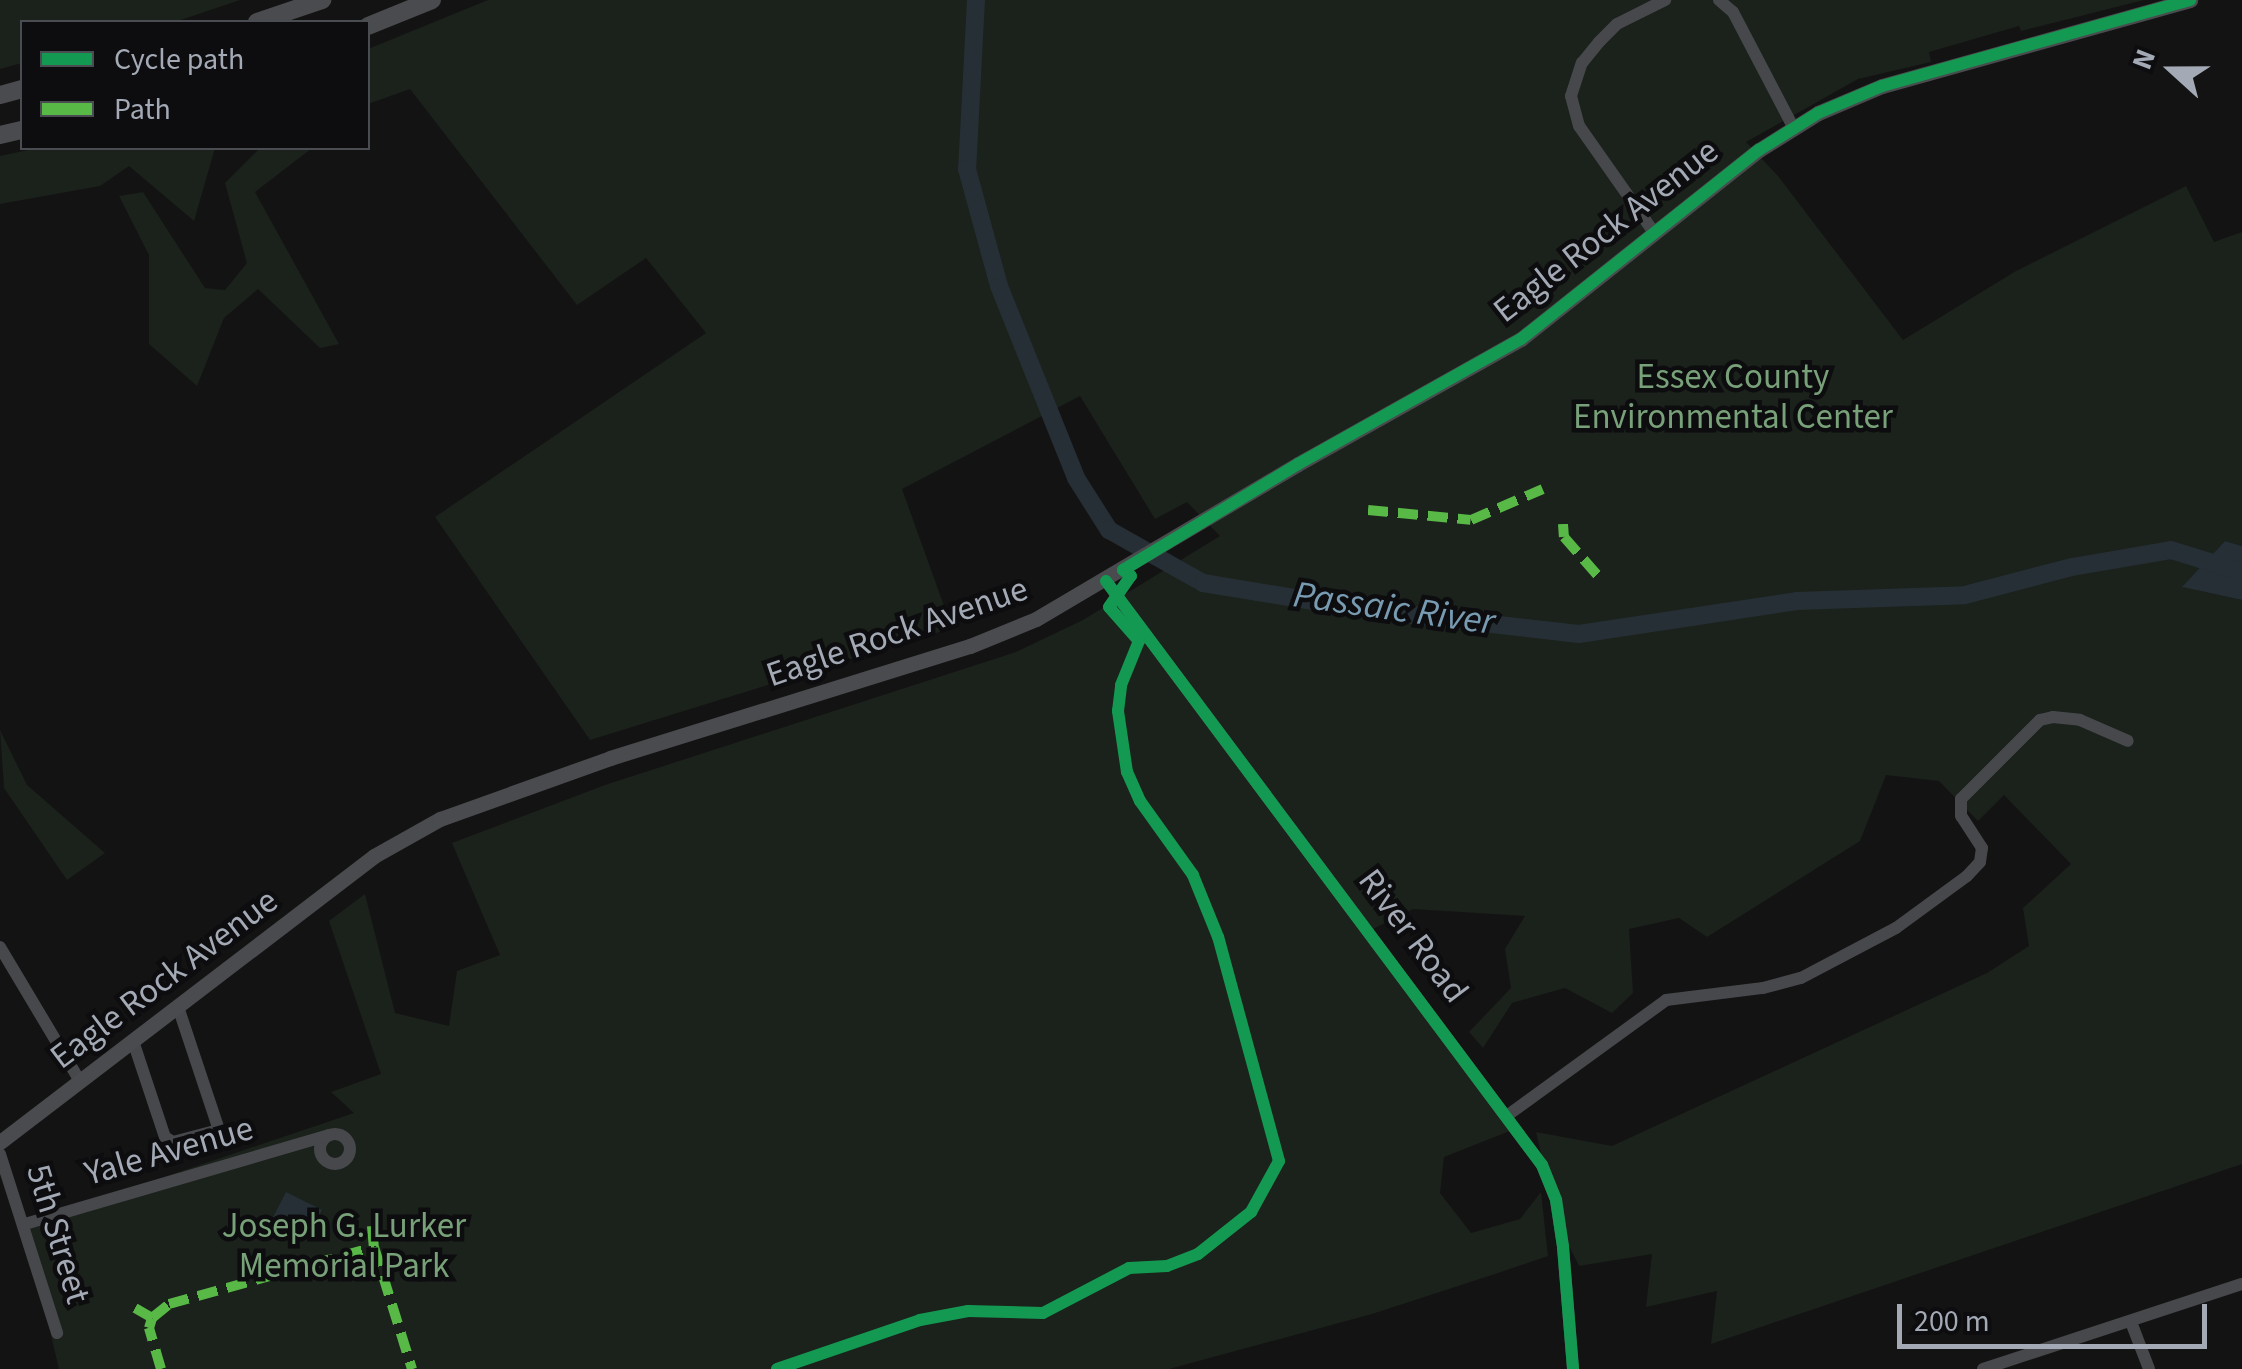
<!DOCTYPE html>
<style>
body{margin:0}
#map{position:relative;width:2242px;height:1369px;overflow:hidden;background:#131313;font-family:"Source Sans 3",sans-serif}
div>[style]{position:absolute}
.green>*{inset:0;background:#1b211b}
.water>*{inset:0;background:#262f35}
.river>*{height:18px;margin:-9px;padding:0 9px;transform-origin:9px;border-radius:9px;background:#262f35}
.minor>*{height:12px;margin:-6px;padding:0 6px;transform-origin:6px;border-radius:6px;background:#47484c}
.minor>.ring{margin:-6px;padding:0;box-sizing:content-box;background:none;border:12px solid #47484c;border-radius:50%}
.major>*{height:15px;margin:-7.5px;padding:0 7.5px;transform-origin:7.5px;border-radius:7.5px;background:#494b4e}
.highway>*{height:18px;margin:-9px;padding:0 9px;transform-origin:9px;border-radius:9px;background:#4a4b4e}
.quiet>*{height:10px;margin-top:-5px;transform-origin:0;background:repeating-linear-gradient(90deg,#58b947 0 20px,transparent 0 30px)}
.cycleway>*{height:12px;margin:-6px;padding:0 6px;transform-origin:6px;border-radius:6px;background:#139951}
span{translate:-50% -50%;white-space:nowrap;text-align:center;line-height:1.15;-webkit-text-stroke:9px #0d0d0f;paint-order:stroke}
.street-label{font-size:35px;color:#a3aab5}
.park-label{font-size:35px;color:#79a179}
.water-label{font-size:38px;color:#789bb2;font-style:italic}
.legend{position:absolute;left:20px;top:20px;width:350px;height:130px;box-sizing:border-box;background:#0d0d0f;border:2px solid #494c51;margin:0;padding:12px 18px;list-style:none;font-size:30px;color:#a3aab5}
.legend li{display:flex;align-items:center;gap:20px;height:50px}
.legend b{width:50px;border:2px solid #494c51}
.north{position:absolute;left:2122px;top:20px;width:100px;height:100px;-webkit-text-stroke:8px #0d0d0f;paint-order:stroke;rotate:291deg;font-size:28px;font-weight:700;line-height:40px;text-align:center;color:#a3aab5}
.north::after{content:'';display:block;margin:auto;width:35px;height:45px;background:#a3aab5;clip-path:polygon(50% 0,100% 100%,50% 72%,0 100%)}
.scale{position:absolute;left:1897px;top:1304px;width:310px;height:45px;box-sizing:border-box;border:5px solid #a3aab5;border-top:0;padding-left:12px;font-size:30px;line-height:35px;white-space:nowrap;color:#a3aab5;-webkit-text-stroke:8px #0d0d0f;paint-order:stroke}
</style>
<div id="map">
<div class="green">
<div style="clip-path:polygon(0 0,240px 0,175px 22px,22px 22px,22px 63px,0 69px)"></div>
<div style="clip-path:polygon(488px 0,2144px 0,2021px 31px,2019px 26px,1929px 52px,1931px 62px,1858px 79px,1746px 142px,1778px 176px,1903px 340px,2016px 271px,2186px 186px,2214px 242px,2242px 232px,2242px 546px,2225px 541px,2183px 587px,2242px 600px,2242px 1164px,1711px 1344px,1717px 1291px,1646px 1307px,1652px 1254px,1579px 1266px,1569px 1246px,1563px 1247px,1536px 1132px,1612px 1146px,1987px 973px,2029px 946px,2023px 908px,2071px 864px,2004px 795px,1978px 821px,1939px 781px,1886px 775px,1860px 841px,1707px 937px,1679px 918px,1629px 929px,1633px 993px,1612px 1013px,1565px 988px,1512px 1003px,1483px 1048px,1469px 1032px,1511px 988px,1505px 949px,1525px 916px,1413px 909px,1373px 929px,1520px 1127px,1444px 1157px,1440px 1193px,1471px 1233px,1520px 1219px,1541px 1192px,1548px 1256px,1495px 1274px,1372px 1314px,1169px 1369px,59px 1369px,25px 1224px,354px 1113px,331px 1092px,381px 1074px,329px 921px,365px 894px,395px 1013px,449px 1026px,457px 971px,500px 955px,452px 843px,605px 785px,1016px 652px,1083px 620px,1220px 536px,1187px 502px,1155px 519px,1080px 396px,902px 489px,952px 628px,590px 740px,435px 517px,706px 333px,646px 258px,577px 305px,410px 89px,368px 104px,368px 49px)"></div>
<div style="clip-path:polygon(37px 148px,215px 148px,194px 221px,129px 166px,100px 186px,0 204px,0 156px)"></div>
<div style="clip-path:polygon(260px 148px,312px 148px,255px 192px,339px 344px,320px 348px,258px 289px,224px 318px,197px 386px,149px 344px,149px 255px,119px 196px,143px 192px,205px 288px,225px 290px,247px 263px,225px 183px)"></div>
<div style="clip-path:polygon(0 730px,27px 785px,105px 853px,67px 880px,4px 788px)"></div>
</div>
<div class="water">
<div style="clip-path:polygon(2225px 541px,2242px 546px,2242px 600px,2182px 587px)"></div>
<div style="clip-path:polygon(286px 1192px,322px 1210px,311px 1230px,295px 1221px,287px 1237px,268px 1227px)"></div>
</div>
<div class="river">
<div style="left:976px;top:0;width:169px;rotate:93deg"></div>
<div style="left:967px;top:169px;width:121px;rotate:74.7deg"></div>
<div style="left:999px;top:286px;width:207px;rotate:68.1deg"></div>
<div style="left:1076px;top:478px;width:62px;rotate:57.6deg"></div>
<div style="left:1109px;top:530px;width:108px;rotate:29.4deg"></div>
<div style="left:1203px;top:583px;width:161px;rotate:9.3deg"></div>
<div style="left:1362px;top:609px;width:218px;rotate:6.6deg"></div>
<div style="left:1579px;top:634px;width:220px;rotate:-8.6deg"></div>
<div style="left:1797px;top:601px;width:168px;rotate:-2deg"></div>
<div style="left:1965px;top:595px;width:111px;rotate:-14.7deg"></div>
<div style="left:2072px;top:567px;width:100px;rotate:-9.7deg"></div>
<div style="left:2171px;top:550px;width:74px;rotate:17.2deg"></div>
</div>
<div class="minor">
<div style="left:1719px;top:0;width:18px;rotate:41deg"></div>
<div style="left:1733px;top:12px;width:130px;rotate:62.4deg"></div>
<div style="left:1655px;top:234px;width:132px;rotate:-125.1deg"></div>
<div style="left:1579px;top:126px;width:31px;rotate:-105deg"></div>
<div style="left:1571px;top:96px;width:35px;rotate:-72deg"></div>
<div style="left:1582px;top:63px;width:27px;rotate:-51deg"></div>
<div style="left:1599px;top:42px;width:25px;rotate:-45deg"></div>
<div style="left:1617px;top:24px;width:54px;rotate:-26.6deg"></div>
<div style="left:1106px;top:581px;width:729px;rotate:53.26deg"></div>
<div style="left:1542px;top:1165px;width:38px;rotate:68deg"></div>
<div style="left:1556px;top:1200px;width:48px;rotate:81.5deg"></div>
<div style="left:1563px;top:1247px;width:122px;rotate:85.3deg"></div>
<div style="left:0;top:947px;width:156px;rotate:59.2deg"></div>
<div style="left:133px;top:1041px;width:101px;rotate:71.6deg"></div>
<div style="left:165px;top:1137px;width:9px;rotate:32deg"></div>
<div style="left:173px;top:1142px;width:48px;rotate:-14.6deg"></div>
<div style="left:219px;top:1130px;width:130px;rotate:-108.4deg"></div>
<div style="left:1508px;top:1115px;width:195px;rotate:-36deg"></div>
<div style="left:1666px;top:1000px;width:98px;rotate:-7.1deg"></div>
<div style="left:1763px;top:988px;width:39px;rotate:-15deg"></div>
<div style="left:1801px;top:978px;width:107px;rotate:-27.8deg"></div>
<div style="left:1896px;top:928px;width:88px;rotate:-36.2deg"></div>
<div style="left:1967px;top:876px;width:19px;rotate:-47deg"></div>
<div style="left:1980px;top:862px;width:14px;rotate:-82deg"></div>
<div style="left:1982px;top:848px;width:38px;rotate:-123deg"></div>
<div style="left:1961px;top:816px;width:17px;rotate:-90deg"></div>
<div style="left:1961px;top:799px;width:112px;rotate:-45deg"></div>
<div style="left:2040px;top:720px;width:13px;rotate:-13deg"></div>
<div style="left:2053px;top:717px;width:27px;rotate:6deg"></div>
<div style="left:2080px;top:720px;width:52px;rotate:23.6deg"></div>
<div class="ring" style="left:320px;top:1134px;width:18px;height:18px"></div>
<div style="left:0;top:1154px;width:188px;rotate:72.3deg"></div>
<div style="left:25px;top:1224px;width:317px;rotate:-16.3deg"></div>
<div style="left:2131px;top:1322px;width:50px;rotate:69deg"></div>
<div style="left:1983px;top:1369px;width:273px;rotate:-18.2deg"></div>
</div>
<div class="major">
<div style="left:0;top:1142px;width:471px;rotate:-37.4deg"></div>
<div style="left:374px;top:856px;width:76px;rotate:-29.3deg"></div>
<div style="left:440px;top:819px;width:181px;rotate:-19.7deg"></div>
<div style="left:610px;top:758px;width:377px;rotate:-17.3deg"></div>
<div style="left:970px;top:646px;width:71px;rotate:-22.2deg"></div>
<div style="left:1036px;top:619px;width:304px;rotate:-30.6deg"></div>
<div style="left:1298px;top:464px;width:256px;rotate:-29.3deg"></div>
<div style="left:1521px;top:339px;width:304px;rotate:-38.5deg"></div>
<div style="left:1759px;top:150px;width:70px;rotate:-32.1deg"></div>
<div style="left:1818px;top:113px;width:69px;rotate:-22.9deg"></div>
<div style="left:1882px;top:86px;width:320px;rotate:-15.6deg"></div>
</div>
<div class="highway">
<div style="left:257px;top:22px;width:69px;rotate:-18.7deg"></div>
<div style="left:368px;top:26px;width:69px;rotate:-22.1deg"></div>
<div style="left:0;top:95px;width:23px;rotate:-15deg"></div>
<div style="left:0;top:135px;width:23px;rotate:-13deg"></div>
</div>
<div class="quiet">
<div style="left:1368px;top:510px;width:103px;rotate:5.5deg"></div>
<div style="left:1471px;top:520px;width:78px;rotate:-23.3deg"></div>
<div style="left:1563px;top:524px;width:13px;rotate:86deg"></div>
<div style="left:1564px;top:537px;width:53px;rotate:48.8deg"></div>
<div style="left:372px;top:1226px;width:21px;rotate:85deg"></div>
<div style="left:135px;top:1308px;width:20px;rotate:30deg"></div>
<div style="left:161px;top:1369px;width:43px;rotate:-106.3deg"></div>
<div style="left:149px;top:1328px;width:10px;rotate:-73deg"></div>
<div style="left:152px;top:1318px;width:22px;rotate:-39deg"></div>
<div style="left:169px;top:1304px;width:213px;rotate:-15.5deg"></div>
<div style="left:374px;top:1247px;width:128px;rotate:72.7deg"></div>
</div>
<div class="cycleway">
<div style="left:1106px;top:581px;width:729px;rotate:53.26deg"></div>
<div style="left:1542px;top:1165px;width:38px;rotate:68deg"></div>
<div style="left:1556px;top:1200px;width:48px;rotate:81.5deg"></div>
<div style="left:1563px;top:1247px;width:122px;rotate:85.3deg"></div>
<div style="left:777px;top:1369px;width:151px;rotate:-18.9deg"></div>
<div style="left:920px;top:1320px;width:49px;rotate:-10.6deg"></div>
<div style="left:968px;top:1311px;width:75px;rotate:1.5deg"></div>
<div style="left:1043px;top:1313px;width:97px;rotate:-27.6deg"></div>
<div style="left:1129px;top:1268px;width:38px;rotate:-3deg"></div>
<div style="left:1167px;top:1266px;width:33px;rotate:-21deg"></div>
<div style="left:1198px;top:1254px;width:68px;rotate:-38.4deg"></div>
<div style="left:1251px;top:1212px;width:58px;rotate:-61.2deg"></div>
<div style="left:1279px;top:1161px;width:232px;rotate:-105.2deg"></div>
<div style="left:1218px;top:937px;width:67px;rotate:-112deg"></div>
<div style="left:1193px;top:875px;width:91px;rotate:-125.6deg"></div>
<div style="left:1140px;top:801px;width:32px;rotate:-114deg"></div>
<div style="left:1127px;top:772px;width:62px;rotate:-98.4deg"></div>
<div style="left:1118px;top:711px;width:26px;rotate:-83deg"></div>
<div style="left:1121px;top:685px;width:48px;rotate:-67.8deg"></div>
<div style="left:1139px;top:641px;width:45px;rotate:-131.4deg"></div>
<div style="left:1109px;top:607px;width:38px;rotate:-55deg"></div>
<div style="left:1131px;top:576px;width:10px;rotate:-143deg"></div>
<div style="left:1123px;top:570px;width:205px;rotate:-31.2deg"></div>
<div style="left:1298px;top:464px;width:256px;rotate:-29.3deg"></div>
<div style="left:1521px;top:339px;width:304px;rotate:-38.5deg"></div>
<div style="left:1759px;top:150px;width:70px;rotate:-32.1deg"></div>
<div style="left:1818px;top:113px;width:69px;rotate:-22.9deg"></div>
<div style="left:1882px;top:86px;width:320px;rotate:-15.6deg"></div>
</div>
<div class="street-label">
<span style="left:1606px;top:231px;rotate:-38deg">Eagle Rock Avenue</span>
<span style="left:897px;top:632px;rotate:-19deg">Eagle Rock Avenue</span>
<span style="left:1413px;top:936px;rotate:53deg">River Road</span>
<span style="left:164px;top:979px;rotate:-37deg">Eagle Rock Avenue</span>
<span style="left:169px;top:1151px;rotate:-16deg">Yale Avenue</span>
<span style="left:58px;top:1234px;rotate:73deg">5th Street</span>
</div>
<div class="park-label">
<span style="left:1733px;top:397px">Essex County<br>Environmental Center</span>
<span style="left:344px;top:1246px">Joseph G. Lurker<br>Memorial Park</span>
</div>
<div class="water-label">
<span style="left:1394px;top:609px;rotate:8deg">Passaic River</span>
</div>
<ul class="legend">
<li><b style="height:12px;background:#139951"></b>Cycle path</li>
<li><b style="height:12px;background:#58b947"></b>Path</li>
</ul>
<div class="north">N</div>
<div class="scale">200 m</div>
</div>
